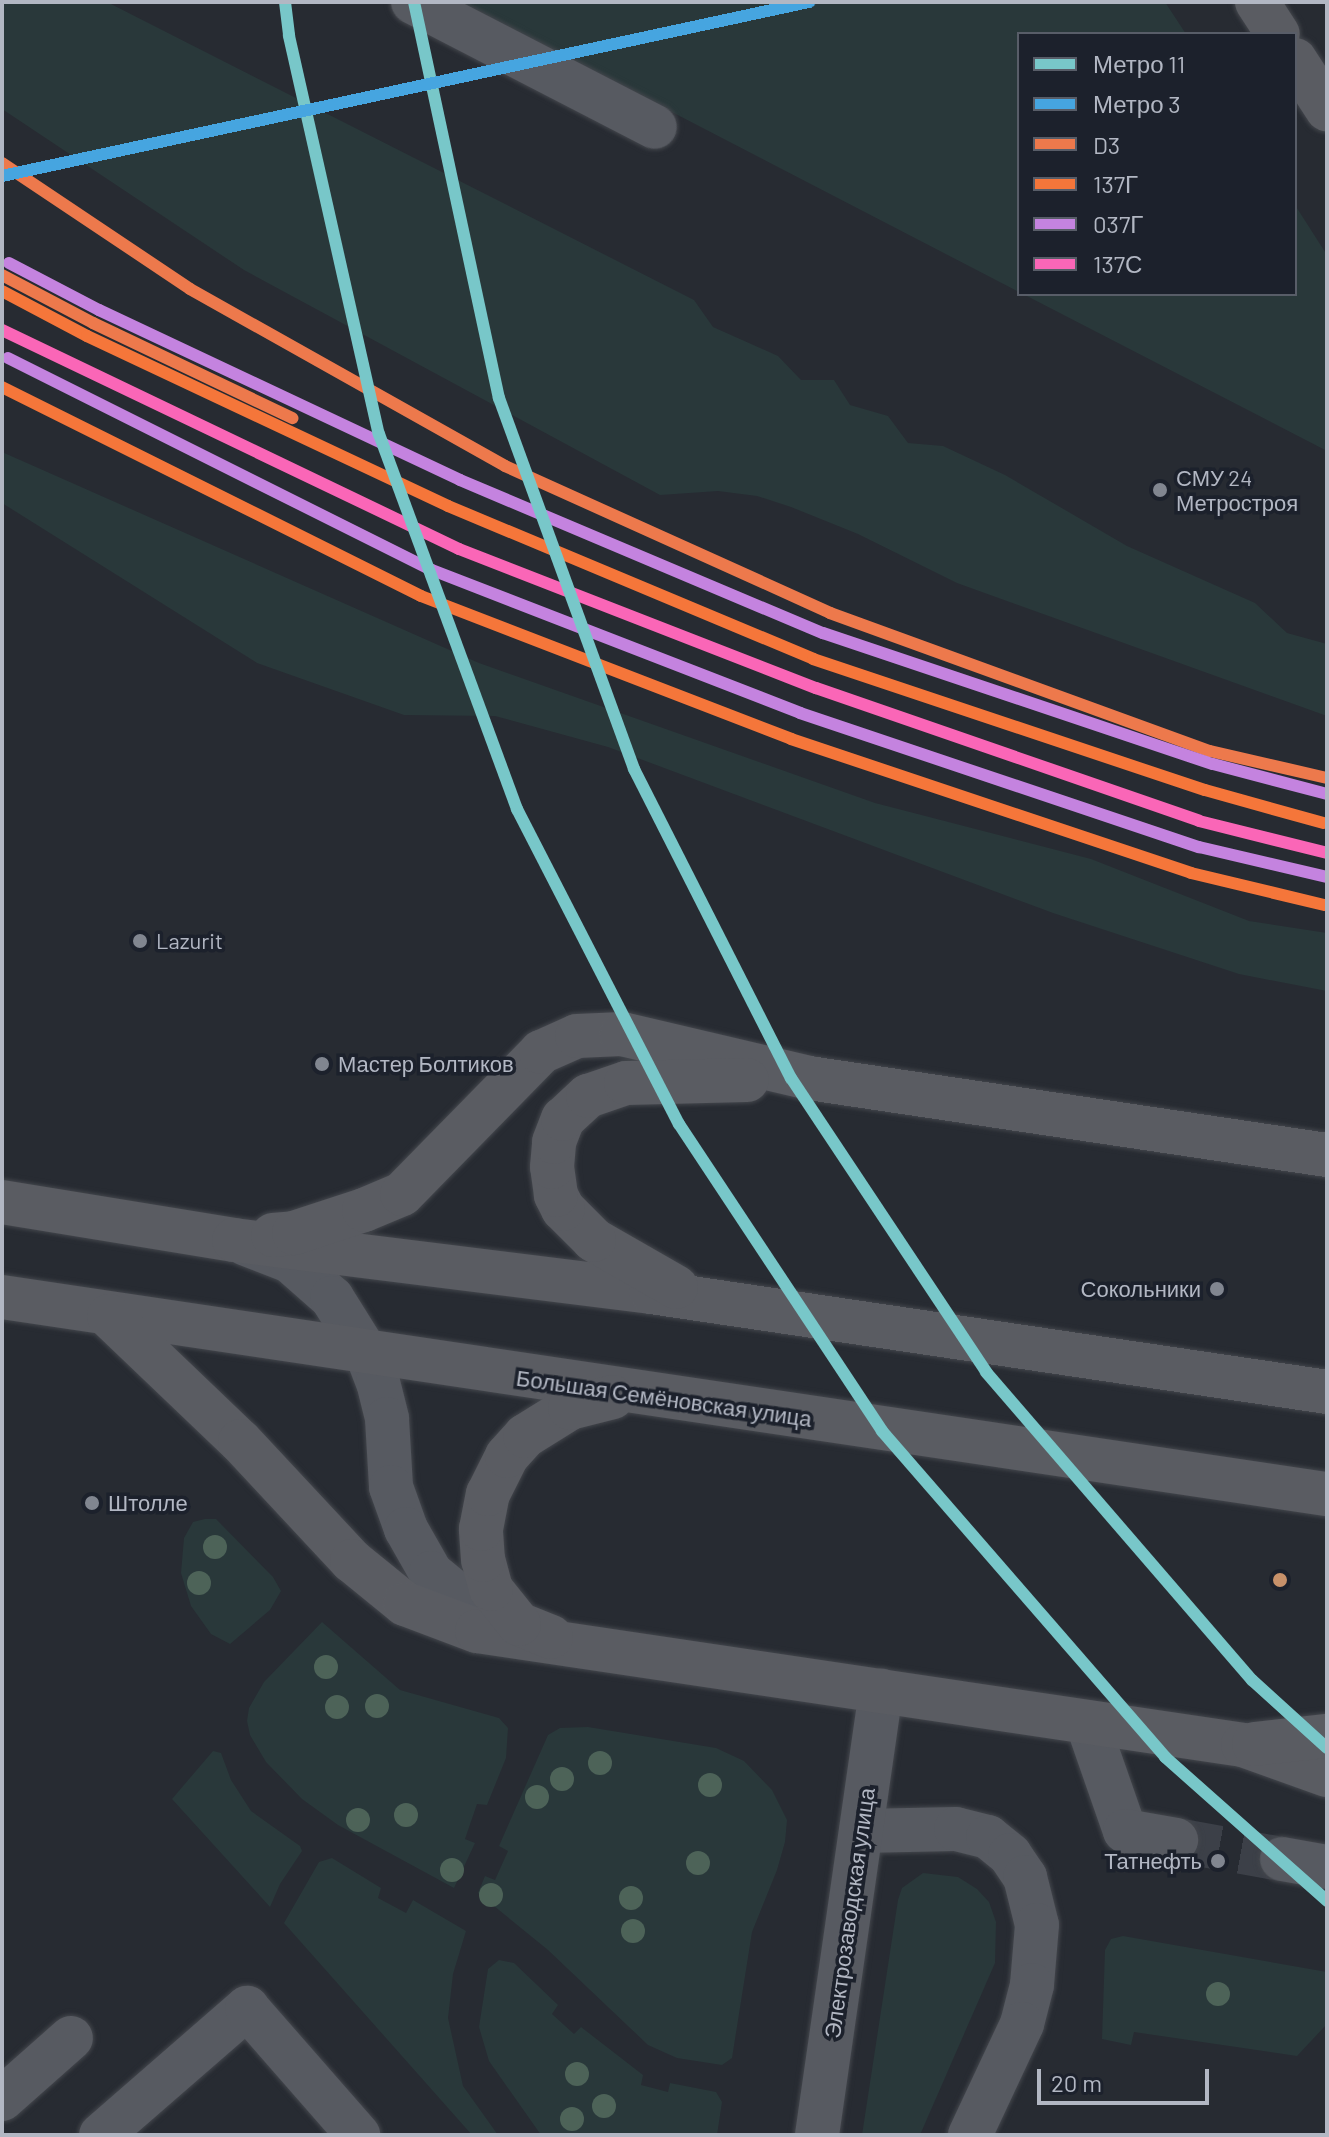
<!DOCTYPE html>
<meta charset="utf-8">
<style>
body{margin:0}
#map{position:relative;width:1329px;height:2137px;overflow:hidden;background:#272b32;font-family:Barlow,sans-serif}
div>[style]{position:absolute}
.green>*{inset:0;background:#29383a}
.minor-tunnel>*{height:44px;margin-top:-22px;transform-origin:0;background:repeating-linear-gradient(90deg,#3c4048 0 44px,transparent 0 66px)}
.roads{filter:drop-shadow(0 0 2px #43464c) drop-shadow(0 0 2px #43464c)}
.minor>*{height:44px;margin:-22px;padding:0 22px;transform-origin:22px;border-radius:22px;background:#575a61}
.major>*{height:44px;margin:-22px;padding:0 22px;transform-origin:22px;border-radius:22px;background:#5a5c62}
.rail-1>*{height:12px;margin:-6px;padding:0 6px;transform-origin:6px;border-radius:6px;background:#ed794c}
.rail-2>*{height:12px;margin:-6px;padding:0 6px;transform-origin:6px;border-radius:6px;background:#f5763a}
.rail-3>*{height:12px;margin:-6px;padding:0 6px;transform-origin:6px;border-radius:6px;background:#c483df}
.rail-4>*{height:12px;margin:-6px;padding:0 6px;transform-origin:6px;border-radius:6px;background:#fa66b7}
.metro-1>*{height:12px;margin:-6px;padding:0 6px;transform-origin:6px;border-radius:6px;background:#78c7c9}
.metro-2>*{height:12px;margin:-6px;padding:0 6px;transform-origin:6px;border-radius:6px;background:#46a5e0}
.trees>*{width:24px;height:24px;margin:-12px;border-radius:50%;background:#4d6358}
.dots>*{width:22px;height:22px;translate:-50% -50%;box-sizing:border-box;border:4px solid #1c212c;border-radius:50%}
span{translate:-50% -50%;white-space:nowrap;text-align:center;line-height:1.15;-webkit-text-stroke:7px #1c212c;paint-order:stroke}
.poi-label{font-size:22px;color:#b2b7c3}
.left{translate:0 -50%;text-align:left}
.right{translate:-100% -50%;text-align:right}
.street-label{font-size:22px;color:#b2b7c3}
.frame{position:absolute;inset:0;border:4px solid #b2b7c3;pointer-events:none}
.legend{position:absolute;left:1017px;top:32px;width:280px;height:264px;box-sizing:border-box;background:#1c212c;border:2px solid #585d68;margin:0;padding:10px 14px;list-style:none;font-size:24px;color:#b2b7c3}
.legend li{display:flex;align-items:center;gap:16px;height:40px}
.legend b{width:40px;border:2px solid #585d68}
.scale{position:absolute;left:1037px;top:2069px;width:172px;height:36px;box-sizing:border-box;border:4px solid #b2b7c3;border-top:0;padding-left:10px;font-size:24px;line-height:28px;white-space:nowrap;color:#b2b7c3;-webkit-text-stroke:6px #1c212c;paint-order:stroke}
</style>
<div id="map">
<div class="green">
<div style="clip-path:polygon(2px 2px,107px 2px,694px 300px,713px 327px,778px 356px,801px 380px,834px 380px,850px 405px,888px 416px,908px 443px,943px 446px,1005px 475px,1127px 546px,1255px 603px,1287px 633px,1327px 644px,1327px 716px,957px 583px,858px 534px,791px 507px,757px 496px,718px 491px,660px 495px,244px 270px,2px 109px)"></div>
<div style="clip-path:polygon(460px 2px,1165px 2px,1186px 34px,1019px 34px,1019px 292px)"></div>
<div style="clip-path:polygon(1295px 205px,1327px 255px,1327px 451px,1023px 294px,1295px 294px)"></div>
<div style="clip-path:polygon(2px 452px,479px 663px,875px 803px,1091px 859px,1249px 921px,1327px 933px,1327px 991px,1239px 974px,1053px 913px,608px 747px,495px 716px,404px 715px,257px 663px,2px 503px)"></div>
<div style="clip-path:polygon(205px 1519px,216px 1519px,273px 1577px,281px 1591px,270px 1610px,230px 1644px,211px 1634px,191px 1606px,181px 1573px,184px 1538px,193px 1522px)"></div>
<div style="clip-path:polygon(322px 1622px,400px 1690px,499px 1718px,508px 1728px,506px 1758px,487px 1805px,477px 1804px,465px 1839px,475px 1843px,454px 1888px,338px 1825px,302px 1799px,266px 1762px,250px 1735px,247px 1721px,249px 1708px,264px 1682px)"></div>
<div style="clip-path:polygon(588px 1727px,716px 1748px,744px 1761px,772px 1790px,787px 1820px,785px 1842px,777px 1870px,752px 1932px,732px 2058px,722px 2065px,677px 2058px,648px 2045px,548px 1950px,478px 1893px,485px 1876px,495px 1880px,508px 1851px,499px 1846px,548px 1735px,560px 1728px)"></div>
<div style="clip-path:polygon(213px 1751px,221px 1753px,231px 1780px,251px 1811px,300px 1846px,302px 1851px,280px 1884px,270px 1907px,172px 1799px)"></div>
<div style="clip-path:polygon(332px 1858px,381px 1888px,378px 1898px,406px 1913px,413px 1900px,466px 1931px,453px 1974px,448px 2018px,463px 2086px,498px 2135px,472px 2135px,284px 1923px,319px 1862px)"></div>
<div style="clip-path:polygon(923px 1873px,958px 1877px,977px 1889px,989px 1902px,996px 1922px,995px 1963px,920px 2135px,862px 2135px,898px 1900px,902px 1888px)"></div>
<div style="clip-path:polygon(1123px 1936px,1327px 1972px,1327px 2024px,1297px 2056px,1134px 2032px,1131px 2045px,1102px 2039px,1105px 1950px,1111px 1939px)"></div>
<div style="clip-path:polygon(499px 1960px,514px 1963px,558px 2005px,552px 2014px,574px 2034px,581px 2027px,643px 2075px,641px 2085px,668px 2092px,670px 2083px,716px 2092px,722px 2102px,717px 2135px,541px 2135px,489px 2061px,479px 2027px,488px 1969px)"></div>
</div>
<div class="minor-tunnel">
<div style="left:1176px;top:1840px;width:108px;rotate:10.2deg"></div>
</div>
<div class="roads">
<div class="minor">
<div style="left:413px;top:2px;width:272px;rotate:27.3deg"></div>
<div style="left:246px;top:1244px;width:47px;rotate:21.1deg"></div>
<div style="left:290px;top:1261px;width:56px;rotate:41.4deg"></div>
<div style="left:332px;top:1298px;width:66px;rotate:58deg"></div>
<div style="left:367px;top:1354px;width:30px;rotate:69deg"></div>
<div style="left:378px;top:1382px;width:38px;rotate:76deg"></div>
<div style="left:387px;top:1419px;width:68px;rotate:86.6deg"></div>
<div style="left:391px;top:1487px;width:45px;rotate:70.3deg"></div>
<div style="left:406px;top:1529px;width:51px;rotate:60.4deg"></div>
<div style="left:431px;top:1573px;width:71px;rotate:39.3deg"></div>
<div style="left:486px;top:1618px;width:40px;rotate:18deg"></div>
<div style="left:1087px;top:1722px;width:115px;rotate:70.8deg"></div>
<div style="left:1125px;top:1831px;width:52px;rotate:10deg"></div>
<div style="left:861px;top:1831px;width:95px;rotate:-1.2deg"></div>
<div style="left:956px;top:1829px;width:33px;rotate:14deg"></div>
<div style="left:988px;top:1837px;width:28px;rotate:39deg"></div>
<div style="left:1010px;top:1855px;width:27px;rotate:56deg"></div>
<div style="left:1025px;top:1877px;width:49px;rotate:76deg"></div>
<div style="left:1037px;top:1925px;width:60px;rotate:94.8deg"></div>
<div style="left:1032px;top:1985px;width:40px;rotate:104.4deg"></div>
<div style="left:1022px;top:2024px;width:123px;rotate:115.1deg"></div>
<div style="left:1282px;top:1859px;width:46px;rotate:10.1deg"></div>
<div style="left:2px;top:2099px;width:92px;rotate:-41.5deg"></div>
<div style="left:101px;top:2135px;width:194px;rotate:-41deg"></div>
<div style="left:247px;top:2008px;width:169px;rotate:48.8deg"></div>
<div style="left:817px;top:2135px;width:449px;rotate:-81.8deg"></div>
</div>
<div class="major">
<div style="left:1257px;top:2px;width:38px;rotate:57deg"></div>
<div style="left:1295px;top:60px;width:59px;rotate:56.9deg"></div>
<div style="left:2px;top:1202px;width:235px;rotate:9.3deg"></div>
<div style="left:234px;top:1240px;width:420px;rotate:7.1deg"></div>
<div style="left:651px;top:1292px;width:683px;rotate:8.41deg"></div>
<div style="left:273px;top:1235px;width:21px;rotate:-5deg"></div>
<div style="left:294px;top:1233px;width:74px;rotate:-18.2deg"></div>
<div style="left:364px;top:1210px;width:41px;rotate:-22.8deg"></div>
<div style="left:402px;top:1194px;width:199px;rotate:-45.6deg"></div>
<div style="left:541px;top:1052px;width:39px;rotate:-24deg"></div>
<div style="left:577px;top:1036px;width:45px;rotate:-2.5deg"></div>
<div style="left:622px;top:1034px;width:192px;rotate:13.2deg"></div>
<div style="left:809px;top:1078px;width:524px;rotate:8.46deg"></div>
<div style="left:676px;top:1287px;width:95px;rotate:-150.2deg"></div>
<div style="left:594px;top:1240px;width:44px;rotate:-135deg"></div>
<div style="left:563px;top:1209px;width:16px;rotate:-117deg"></div>
<div style="left:556px;top:1195px;width:28px;rotate:-98deg"></div>
<div style="left:552px;top:1167px;width:25px;rotate:-85deg"></div>
<div style="left:554px;top:1142px;width:25px;rotate:-69deg"></div>
<div style="left:563px;top:1119px;width:34px;rotate:-43deg"></div>
<div style="left:588px;top:1096px;width:40px;rotate:-18.9deg"></div>
<div style="left:626px;top:1083px;width:121px;rotate:-1.4deg"></div>
<div style="left:2px;top:1297px;width:1340px;rotate:8.46deg"></div>
<div style="left:109px;top:1316px;width:181px;rotate:43.7deg"></div>
<div style="left:240px;top:1441px;width:164px;rotate:47deg"></div>
<div style="left:352px;top:1561px;width:68px;rotate:39.1deg"></div>
<div style="left:405px;top:1604px;width:77px;rotate:20.6deg"></div>
<div style="left:477px;top:1631px;width:774px;rotate:8.46deg"></div>
<div style="left:1243px;top:1745px;width:89px;rotate:19.7deg"></div>
<div style="left:551px;top:1637px;width:35px;rotate:-158deg"></div>
<div style="left:519px;top:1624px;width:45px;rotate:-128.7deg"></div>
<div style="left:491px;top:1589px;width:30px;rotate:-105deg"></div>
<div style="left:483px;top:1560px;width:31px;rotate:-94deg"></div>
<div style="left:481px;top:1529px;width:36px;rotate:-79deg"></div>
<div style="left:488px;top:1494px;width:42px;rotate:-63.4deg"></div>
<div style="left:507px;top:1456px;width:27px;rotate:-48deg"></div>
<div style="left:525px;top:1436px;width:53px;rotate:-31.9deg"></div>
<div style="left:570px;top:1408px;width:44px;rotate:-14.3deg"></div>
<div style="left:1254px;top:1744px;width:73px;rotate:-6.3deg"></div>
</div>
</div>
<div class="rail-1">
<div style="left:2px;top:163px;width:226px;rotate:33.8deg"></div>
<div style="left:190px;top:289px;width:361px;rotate:29.3deg"></div>
<div style="left:505px;top:466px;width:357px;rotate:24.3deg"></div>
<div style="left:830px;top:613px;width:404px;rotate:20deg"></div>
<div style="left:1210px;top:751px;width:120px;rotate:13deg"></div>
<div style="left:2px;top:275px;width:103px;rotate:27.8deg"></div>
<div style="left:93px;top:323px;width:221px;rotate:25.5deg"></div>
</div>
<div class="rail-2">
<div style="left:2px;top:291px;width:96px;rotate:27.9deg"></div>
<div style="left:87px;top:336px;width:399px;rotate:25.2deg"></div>
<div style="left:448px;top:506px;width:396px;rotate:22.7deg"></div>
<div style="left:813px;top:659px;width:413px;rotate:18.5deg"></div>
<div style="left:1205px;top:790px;width:123px;rotate:15.6deg"></div>
<div style="left:2px;top:387px;width:468px;rotate:26.5deg"></div>
<div style="left:421px;top:596px;width:397px;rotate:21.1deg"></div>
<div style="left:791px;top:739px;width:422px;rotate:18.5deg"></div>
<div style="left:1191px;top:873px;width:137px;rotate:13.5deg"></div>
</div>
<div class="rail-3">
<div style="left:9px;top:263px;width:102px;rotate:27.6deg"></div>
<div style="left:99px;top:310px;width:399px;rotate:25.2deg"></div>
<div style="left:460px;top:480px;width:394px;rotate:22.9deg"></div>
<div style="left:823px;top:633px;width:411px;rotate:18.6deg"></div>
<div style="left:1213px;top:764px;width:118px;rotate:14.7deg"></div>
<div style="left:8px;top:358px;width:474px;rotate:26.6deg"></div>
<div style="left:432px;top:570px;width:395px;rotate:21.2deg"></div>
<div style="left:800px;top:713px;width:421px;rotate:18.6deg"></div>
<div style="left:1199px;top:847px;width:131px;rotate:13.2deg"></div>
</div>
<div class="rail-4">
<div style="left:2px;top:330px;width:507px;rotate:25.6deg"></div>
<div style="left:459px;top:549px;width:383px;rotate:21.3deg"></div>
<div style="left:816px;top:688px;width:405px;rotate:19.1deg"></div>
<div style="left:1199px;top:821px;width:132px;rotate:14deg"></div>
</div>
<div class="metro-1">
<div style="left:285px;top:2px;width:34px;rotate:83deg"></div>
<div style="left:289px;top:36px;width:408px;rotate:77.3deg"></div>
<div style="left:379px;top:434px;width:400px;rotate:69.8deg"></div>
<div style="left:517px;top:809px;width:354px;rotate:62.8deg"></div>
<div style="left:679px;top:1124px;width:368px;rotate:56.5deg"></div>
<div style="left:882px;top:1431px;width:432px;rotate:49deg"></div>
<div style="left:1165px;top:1757px;width:217px;rotate:41.6deg"></div>
<div style="left:414px;top:2px;width:405px;rotate:77.9deg"></div>
<div style="left:499px;top:398px;width:395px;rotate:70deg"></div>
<div style="left:634px;top:769px;width:347px;rotate:63.1deg"></div>
<div style="left:791px;top:1078px;width:353px;rotate:56.4deg"></div>
<div style="left:986px;top:1372px;width:407px;rotate:49.2deg"></div>
<div style="left:1252px;top:1680px;width:101px;rotate:42.2deg"></div>
</div>
<div class="metro-2">
<div style="left:2px;top:176px;width:826px;rotate:-12.17deg"></div>
</div>
<div class="trees">
<div style="left:215px;top:1547px"></div>
<div style="left:199px;top:1583px"></div>
<div style="left:326px;top:1667px"></div>
<div style="left:377px;top:1706px"></div>
<div style="left:337px;top:1707px"></div>
<div style="left:600px;top:1763px"></div>
<div style="left:562px;top:1779px"></div>
<div style="left:710px;top:1785px"></div>
<div style="left:537px;top:1797px"></div>
<div style="left:406px;top:1815px"></div>
<div style="left:358px;top:1820px"></div>
<div style="left:698px;top:1863px"></div>
<div style="left:452px;top:1870px"></div>
<div style="left:491px;top:1895px"></div>
<div style="left:631px;top:1898px"></div>
<div style="left:633px;top:1931px"></div>
<div style="left:1218px;top:1994px"></div>
<div style="left:577px;top:2074px"></div>
<div style="left:604px;top:2106px"></div>
<div style="left:572px;top:2119px"></div>
</div>
<div class="dots">
<div style="left:1160px;top:490px;background:#818690"></div>
<div style="left:140px;top:941px;background:#818690"></div>
<div style="left:322px;top:1064px;background:#818690"></div>
<div style="left:1217px;top:1289px;background:#818690"></div>
<div style="left:92px;top:1503px;background:#818690"></div>
<div style="left:1280px;top:1580px;background:#c7916a"></div>
<div style="left:1218px;top:1861px;background:#818690"></div>
</div>
<div class="poi-label">
<span class="left" style="left:1176px;top:490px">СМУ 24<br>Метростроя</span>
<span class="left" style="left:156px;top:941px">Lazurit</span>
<span class="left" style="left:338px;top:1064px">Мастер Болтиков</span>
<span class="right" style="left:1201px;top:1289px">Сокольники</span>
<span class="left" style="left:108px;top:1503px">Штолле</span>
<span class="right" style="left:1202px;top:1861px">Татнефть</span>
</div>
<div class="street-label">
<span style="left:664px;top:1398px;rotate:8deg">Большая Семёновская улица</span>
<span style="left:849px;top:1913px;rotate:-82deg">Электрозаводская улица</span>
</div>
<div class="frame"></div>
<ul class="legend">
<li><b style="height:10px;background:#78c7c9"></b>Метро 11</li>
<li><b style="height:10px;background:#46a5e0"></b>Метро 3</li>
<li><b style="height:10px;background:#ed794c"></b>D3</li>
<li><b style="height:10px;background:#f5763a"></b>137Г</li>
<li><b style="height:10px;background:#c483df"></b>037Г</li>
<li><b style="height:10px;background:#fa66b7"></b>137С</li>
</ul>
<div class="scale">20 m</div>
</div>
